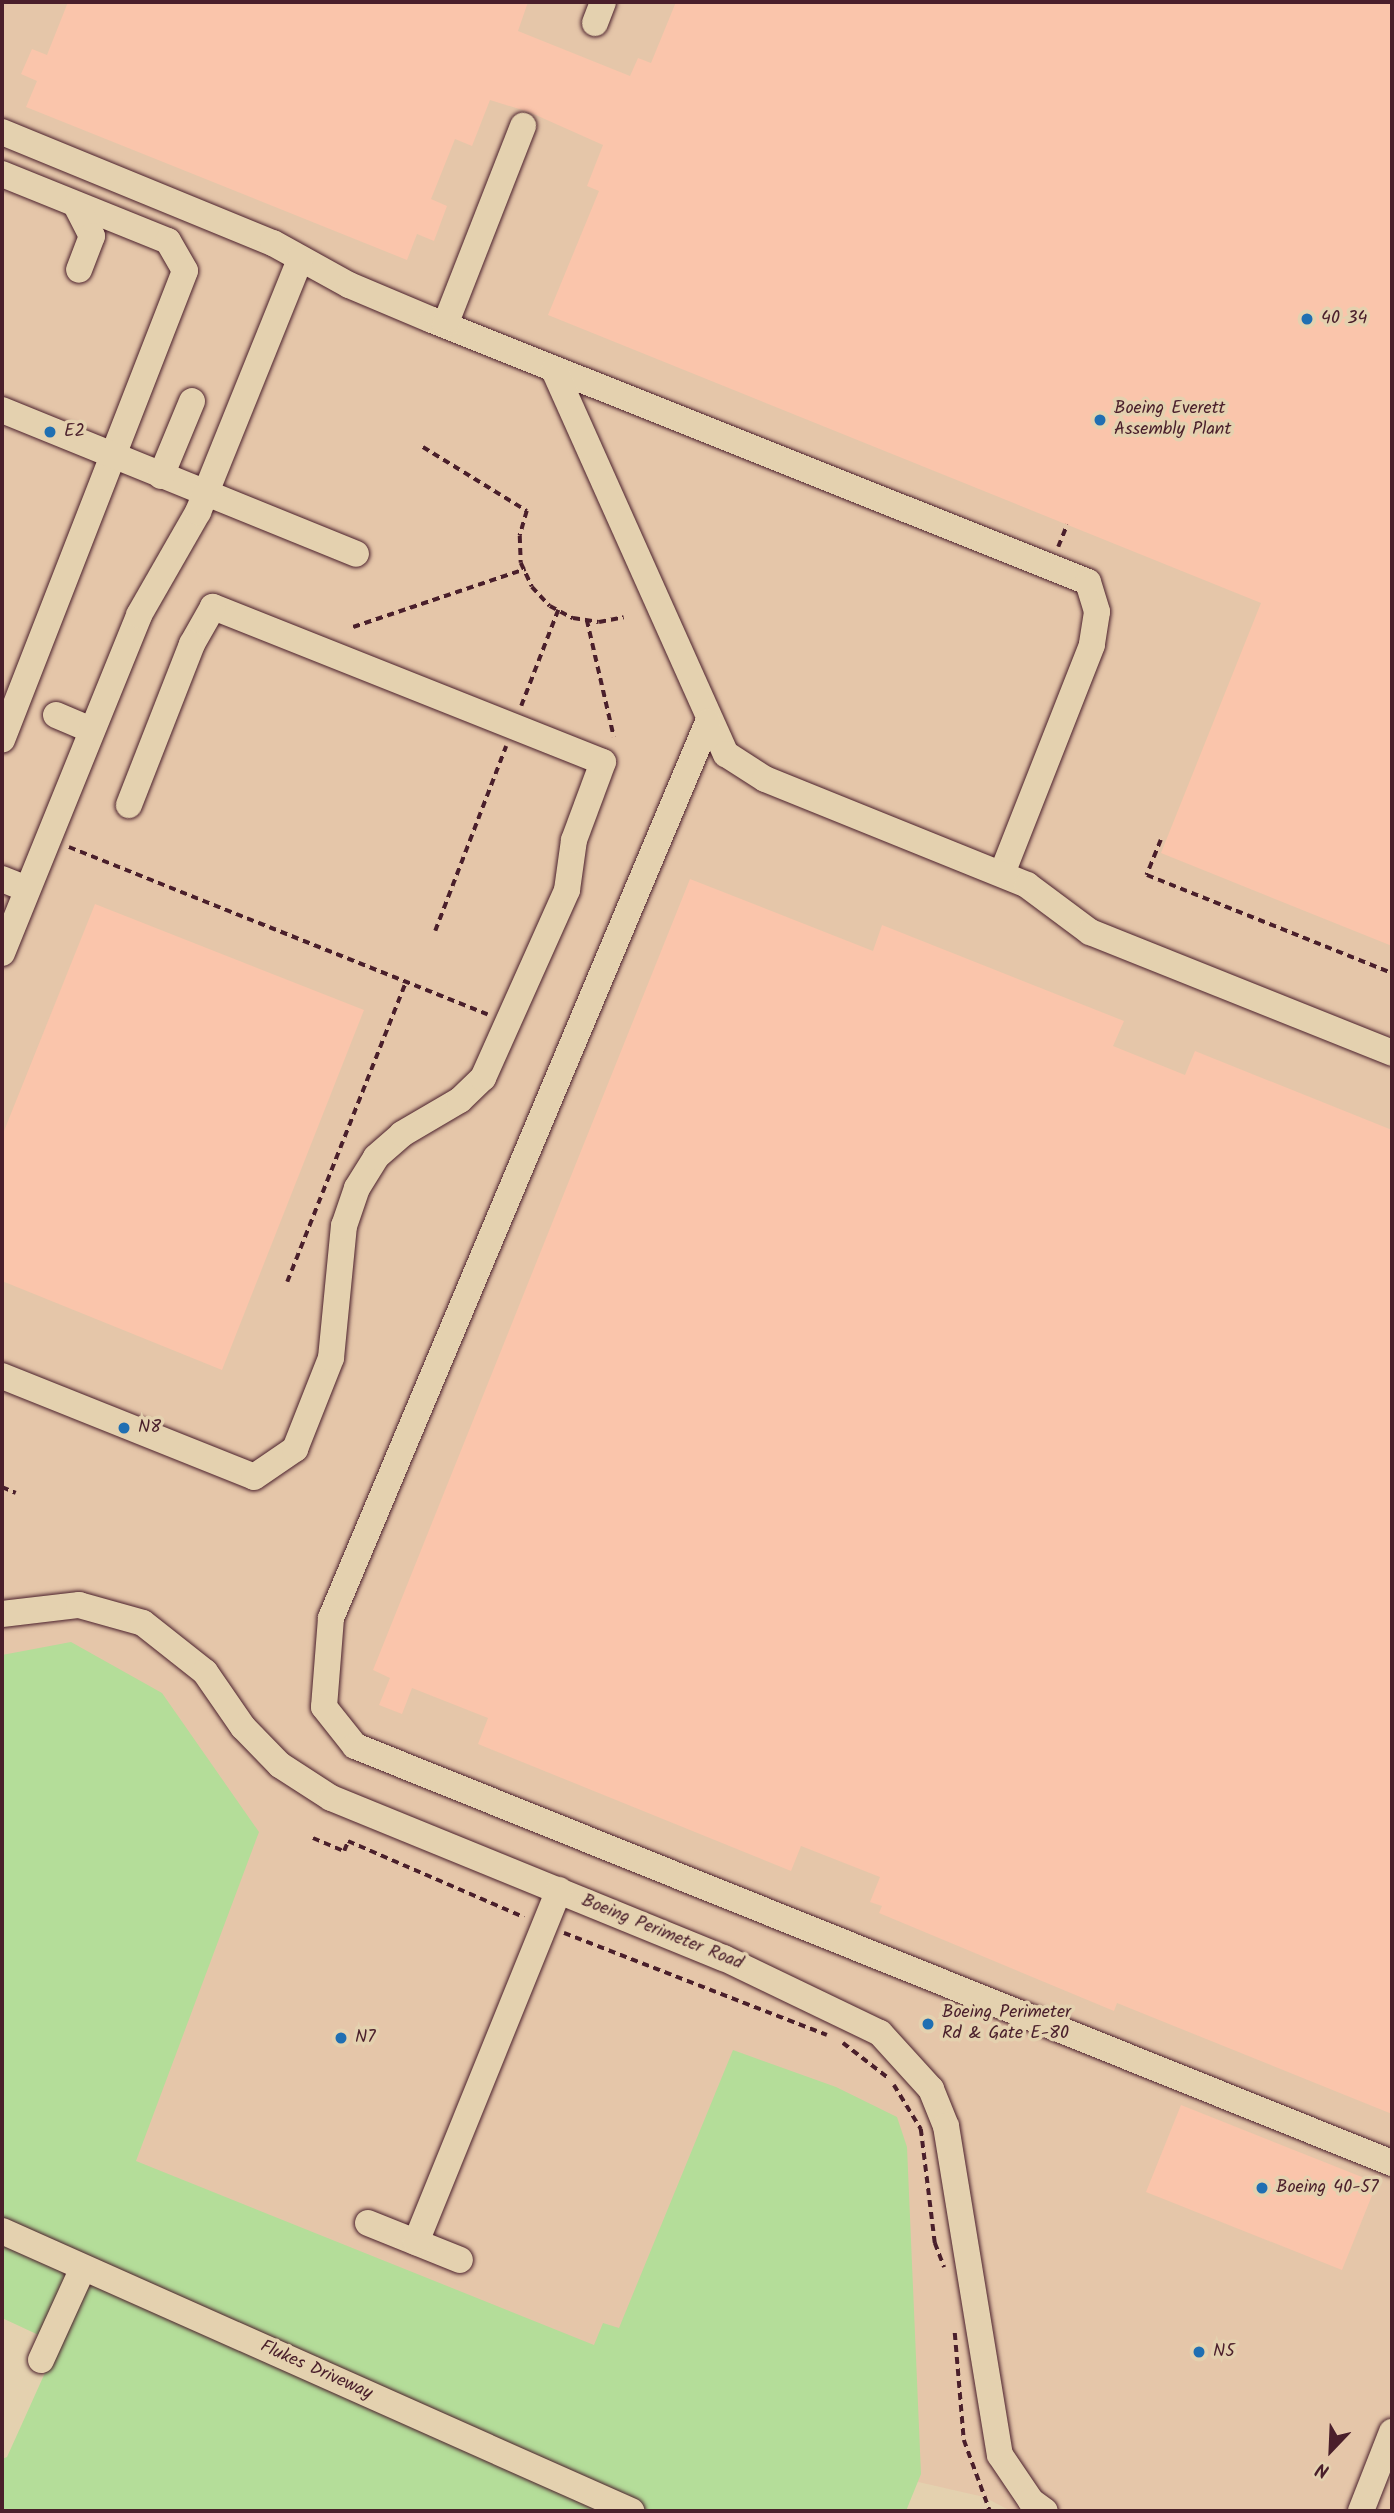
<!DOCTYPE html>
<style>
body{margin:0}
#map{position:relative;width:1394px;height:2513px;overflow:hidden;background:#e4d1af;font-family:Kalam,sans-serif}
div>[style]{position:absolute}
.built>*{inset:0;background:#e5c6a9}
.green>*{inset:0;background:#b4dd99}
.building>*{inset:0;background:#fac5ab}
.path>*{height:3.5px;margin-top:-1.75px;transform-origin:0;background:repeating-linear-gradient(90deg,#4a1f2b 0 7px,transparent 0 12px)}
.roads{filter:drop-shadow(0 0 2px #4a1f2b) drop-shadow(0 0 2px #4a1f2b)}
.minor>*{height:26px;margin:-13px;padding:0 13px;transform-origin:13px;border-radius:13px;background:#e4d1af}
.dots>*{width:19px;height:19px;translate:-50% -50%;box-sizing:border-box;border:4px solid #e4d1af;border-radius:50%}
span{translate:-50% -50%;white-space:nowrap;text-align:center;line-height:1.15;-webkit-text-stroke:7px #e4d1af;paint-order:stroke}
.poi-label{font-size:18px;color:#4a1f2b}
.left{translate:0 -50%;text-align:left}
.street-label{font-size:18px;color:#4a1f2b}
.frame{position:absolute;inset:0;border:4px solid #4a1f2b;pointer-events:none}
.north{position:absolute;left:1296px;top:2415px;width:70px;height:70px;-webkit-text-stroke:5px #e4d1af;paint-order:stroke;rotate:203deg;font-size:19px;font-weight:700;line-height:28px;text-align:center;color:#4a1f2b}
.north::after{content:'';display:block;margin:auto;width:24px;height:32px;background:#4a1f2b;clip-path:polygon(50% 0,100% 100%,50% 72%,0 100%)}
</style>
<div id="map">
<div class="built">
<div style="clip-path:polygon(2px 2px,1392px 2px,1392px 2511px,1011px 2511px,984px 2497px,796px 2454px,2px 2126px)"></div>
</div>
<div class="green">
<div style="clip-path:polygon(71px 1642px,162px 1693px,259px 1832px,136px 2161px,594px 2345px,603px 2323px,619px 2328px,733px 2050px,836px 2087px,897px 2117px,907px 2147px,921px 2474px,906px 2511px,2px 2511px,2px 2459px,7px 2457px,58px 2344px,2px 2318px,2px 1655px)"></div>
</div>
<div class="building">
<div style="clip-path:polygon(68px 2px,528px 2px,518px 31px,630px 76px,638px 58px,651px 63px,676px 2px,1392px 2px,1392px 946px,1161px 853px,1261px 603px,548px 315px,599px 191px,587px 186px,603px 145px,529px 112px,490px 100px,472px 146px,455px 139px,431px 199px,447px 206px,434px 241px,417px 234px,407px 260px,26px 107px,37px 81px,21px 74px,32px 49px,47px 55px)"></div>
<div style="clip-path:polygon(690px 879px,873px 951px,882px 925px,1124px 1021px,1113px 1046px,1185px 1075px,1195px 1051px,1392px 1130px,1392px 2114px,1117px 2003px,1114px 2011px,879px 1913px,882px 1906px,870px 1902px,880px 1877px,801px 1846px,791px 1871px,478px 1744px,488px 1718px,412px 1688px,402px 1714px,379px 1705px,390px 1678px,373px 1670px)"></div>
<div style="clip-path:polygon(95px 904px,364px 1010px,222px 1370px,2px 1281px,2px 1136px)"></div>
<div style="clip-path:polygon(1181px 2105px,1377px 2183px,1342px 2270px,1146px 2192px)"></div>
</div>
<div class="path">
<div style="left:423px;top:447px;width:122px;rotate:31.6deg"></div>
<div style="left:527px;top:511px;width:26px;rotate:106deg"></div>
<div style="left:520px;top:536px;width:27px;rotate:88deg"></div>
<div style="left:521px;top:563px;width:26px;rotate:65deg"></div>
<div style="left:532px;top:587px;width:26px;rotate:47deg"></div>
<div style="left:550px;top:606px;width:26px;rotate:28deg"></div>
<div style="left:573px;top:618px;width:26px;rotate:9deg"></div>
<div style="left:599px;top:622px;width:25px;rotate:-11deg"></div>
<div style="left:1058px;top:547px;width:24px;rotate:-68deg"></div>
<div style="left:587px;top:620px;width:120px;rotate:77deg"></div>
<div style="left:353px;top:627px;width:182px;rotate:-18.6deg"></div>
<div style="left:521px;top:706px;width:103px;rotate:-68.9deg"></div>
<div style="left:1161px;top:840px;width:38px;rotate:112deg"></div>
<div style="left:1147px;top:875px;width:264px;rotate:21.8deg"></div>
<div style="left:69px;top:847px;width:451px;rotate:21.8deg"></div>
<div style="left:435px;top:931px;width:198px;rotate:-69deg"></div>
<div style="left:287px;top:1282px;width:323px;rotate:-68.4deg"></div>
<div style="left:2px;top:1487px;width:15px;rotate:23deg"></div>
<div style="left:313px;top:1838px;width:34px;rotate:23deg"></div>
<div style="left:344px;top:1851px;width:11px;rotate:-68deg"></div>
<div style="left:348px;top:1841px;width:192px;rotate:23.4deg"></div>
<div style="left:564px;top:1933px;width:282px;rotate:21.2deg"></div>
<div style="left:843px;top:2043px;width:56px;rotate:37.7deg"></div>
<div style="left:894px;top:2085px;width:52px;rotate:58.5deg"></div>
<div style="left:921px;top:2129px;width:115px;rotate:83deg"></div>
<div style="left:935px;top:2243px;width:26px;rotate:69deg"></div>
<div style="left:955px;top:2333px;width:107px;rotate:85.2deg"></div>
<div style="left:964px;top:2440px;width:76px;rotate:69.9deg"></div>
</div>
<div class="roads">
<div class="minor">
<div style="left:595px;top:23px;width:22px;rotate:-69deg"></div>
<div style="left:2px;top:132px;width:293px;rotate:22.3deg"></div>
<div style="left:273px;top:243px;width:87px;rotate:28.9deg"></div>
<div style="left:349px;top:285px;width:90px;rotate:22.9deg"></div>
<div style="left:432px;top:320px;width:706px;rotate:21.77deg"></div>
<div style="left:1088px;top:582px;width:31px;rotate:73deg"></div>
<div style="left:1097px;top:612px;width:33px;rotate:99deg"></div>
<div style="left:1092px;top:645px;width:245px;rotate:111.5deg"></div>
<div style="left:2px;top:174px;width:179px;rotate:22deg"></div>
<div style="left:168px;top:241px;width:34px;rotate:60deg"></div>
<div style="left:185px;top:271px;width:503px;rotate:111.32deg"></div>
<div style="left:76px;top:205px;width:35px;rotate:63deg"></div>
<div style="left:92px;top:236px;width:36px;rotate:111deg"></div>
<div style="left:445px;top:325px;width:214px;rotate:-68.6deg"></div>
<div style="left:554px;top:370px;width:421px;rotate:65.9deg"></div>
<div style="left:726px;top:754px;width:46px;rotate:32.7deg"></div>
<div style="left:765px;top:779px;width:283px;rotate:22deg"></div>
<div style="left:1027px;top:885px;width:79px;rotate:36.7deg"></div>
<div style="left:1090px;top:932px;width:325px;rotate:21.8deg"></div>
<div style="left:2px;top:410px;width:382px;rotate:22.1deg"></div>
<div style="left:161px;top:476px;width:81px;rotate:-67.5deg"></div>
<div style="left:56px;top:715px;width:39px;rotate:23deg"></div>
<div style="left:708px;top:722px;width:972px;rotate:112.82deg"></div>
<div style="left:331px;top:1618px;width:89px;rotate:94.5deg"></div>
<div style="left:324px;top:1707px;width:50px;rotate:51.5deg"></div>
<div style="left:355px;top:1746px;width:1118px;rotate:21.91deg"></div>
<div style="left:2px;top:879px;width:27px;rotate:22deg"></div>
<div style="left:2px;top:953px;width:365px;rotate:-67.9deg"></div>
<div style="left:139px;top:615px;width:119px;rotate:-60.2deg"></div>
<div style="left:198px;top:512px;width:273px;rotate:-68deg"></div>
<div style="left:2px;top:1376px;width:271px;rotate:21.8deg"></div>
<div style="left:254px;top:1477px;width:50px;rotate:-34.3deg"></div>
<div style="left:295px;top:1449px;width:98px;rotate:-68.4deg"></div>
<div style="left:331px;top:1358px;width:133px;rotate:-84.4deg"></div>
<div style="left:344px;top:1226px;width:40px;rotate:-71.1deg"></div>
<div style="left:357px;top:1188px;width:36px;rotate:-58deg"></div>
<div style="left:376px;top:1157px;width:35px;rotate:-41deg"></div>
<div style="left:402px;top:1134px;width:67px;rotate:-30.4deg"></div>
<div style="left:460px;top:1100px;width:32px;rotate:-44deg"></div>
<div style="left:483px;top:1078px;width:206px;rotate:-65.9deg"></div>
<div style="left:567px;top:890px;width:50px;rotate:-82deg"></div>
<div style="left:574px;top:840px;width:83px;rotate:-69.6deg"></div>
<div style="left:603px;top:762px;width:420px;rotate:-158.3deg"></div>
<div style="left:213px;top:607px;width:43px;rotate:119.6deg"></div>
<div style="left:192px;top:644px;width:173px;rotate:111.4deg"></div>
<div style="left:2px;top:1614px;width:78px;rotate:-6.7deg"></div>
<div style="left:79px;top:1605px;width:66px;rotate:15.7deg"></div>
<div style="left:143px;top:1623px;width:79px;rotate:38.3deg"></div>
<div style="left:205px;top:1672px;width:67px;rotate:55.4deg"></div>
<div style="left:243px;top:1727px;width:53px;rotate:45.8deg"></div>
<div style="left:280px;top:1765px;width:61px;rotate:32.9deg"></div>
<div style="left:331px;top:1798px;width:424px;rotate:22.2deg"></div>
<div style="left:724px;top:1958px;width:173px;rotate:25.7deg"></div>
<div style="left:880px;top:2033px;width:76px;rotate:47.7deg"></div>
<div style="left:931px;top:2089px;width:40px;rotate:68deg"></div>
<div style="left:946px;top:2126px;width:333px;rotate:80.7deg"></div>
<div style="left:1000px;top:2455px;width:55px;rotate:56deg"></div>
<div style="left:1031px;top:2501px;width:17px;rotate:36deg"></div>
<div style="left:368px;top:2223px;width:99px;rotate:21.9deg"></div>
<div style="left:2px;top:2231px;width:689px;rotate:24deg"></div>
<div style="left:416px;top:2242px;width:380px;rotate:-67.9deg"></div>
<div style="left:41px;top:2360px;width:101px;rotate:-65.5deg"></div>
<div style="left:1361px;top:2511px;width:85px;rotate:-68.6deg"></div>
</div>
</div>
<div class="dots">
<div style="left:1307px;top:319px;background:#1f6fb2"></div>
<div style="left:1100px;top:420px;background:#1f6fb2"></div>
<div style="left:50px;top:432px;background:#1f6fb2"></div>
<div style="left:124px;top:1428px;background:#1f6fb2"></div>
<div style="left:928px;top:2024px;background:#1f6fb2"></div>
<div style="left:341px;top:2038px;background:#1f6fb2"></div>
<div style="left:1262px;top:2188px;background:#1f6fb2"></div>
<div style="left:1199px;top:2352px;background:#1f6fb2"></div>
</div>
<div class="poi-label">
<span class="left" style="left:1321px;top:319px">40 34</span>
<span class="left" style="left:1114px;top:420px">Boeing Everett<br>Assembly Plant</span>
<span class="left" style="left:64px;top:432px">E2</span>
<span class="left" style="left:138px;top:1428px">N8</span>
<span class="left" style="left:942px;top:2024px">Boeing Perimeter<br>Rd &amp; Gate E-80</span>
<span class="left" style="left:355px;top:2038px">N7</span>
<span class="left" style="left:1276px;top:2188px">Boeing 40-57</span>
<span class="left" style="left:1213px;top:2352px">N5</span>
</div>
<div class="street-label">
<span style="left:662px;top:1933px;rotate:22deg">Boeing Perimeter Road</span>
<span style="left:316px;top:2371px;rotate:24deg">Flukes Driveway</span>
</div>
<div class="frame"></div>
<div class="north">N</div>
</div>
